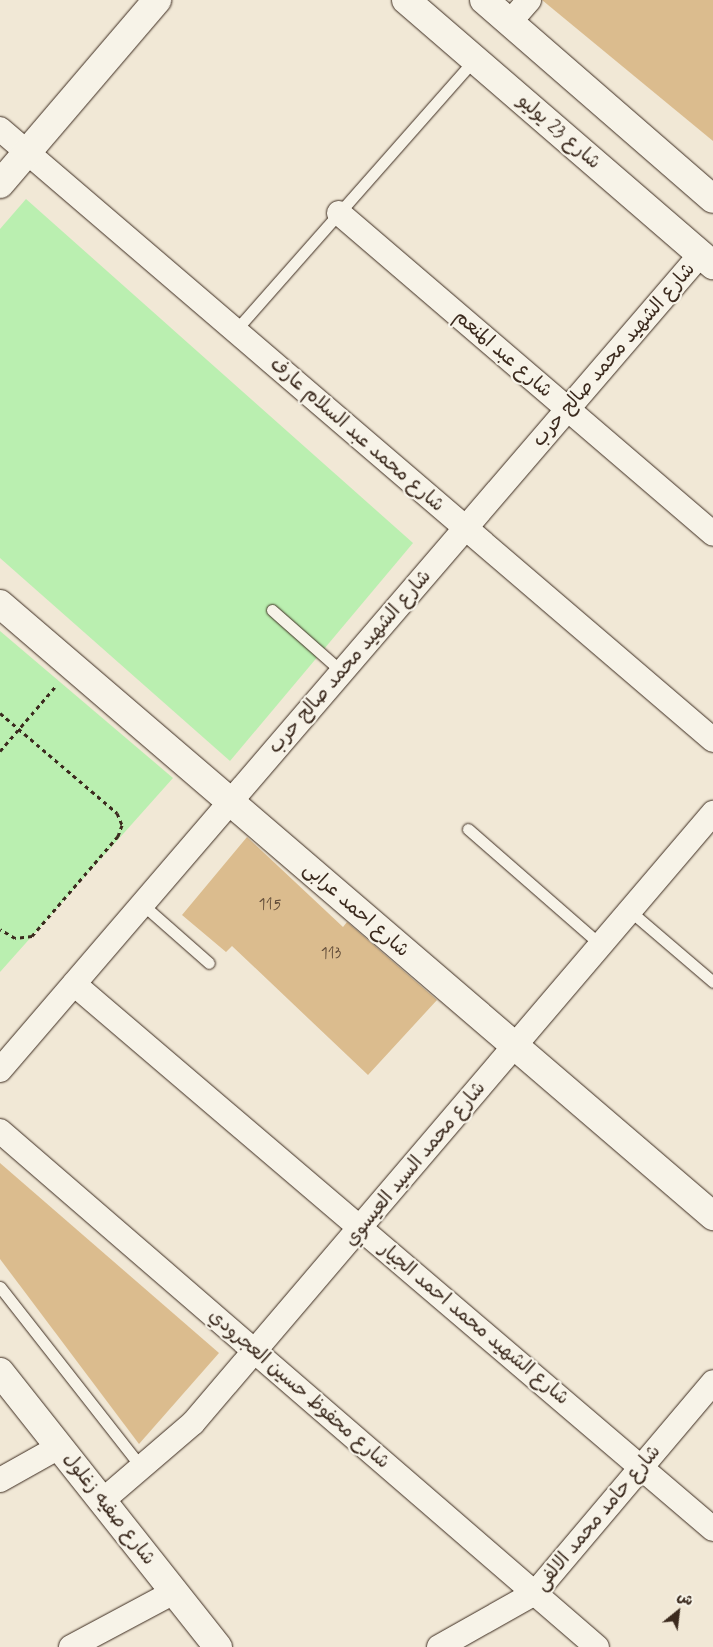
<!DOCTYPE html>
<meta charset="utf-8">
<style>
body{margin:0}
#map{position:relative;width:713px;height:1647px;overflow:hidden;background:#f1e8d6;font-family:Mynerve,"Playpen Sans Arabic",sans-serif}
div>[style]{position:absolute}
.green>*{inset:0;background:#baefb0}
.building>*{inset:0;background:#dbbc8e}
.path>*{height:3px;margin-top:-1.5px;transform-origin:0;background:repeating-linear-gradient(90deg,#3b2a1e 0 4px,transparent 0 8px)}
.roads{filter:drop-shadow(0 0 1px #3b2a1e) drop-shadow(0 0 1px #3b2a1e)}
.service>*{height:11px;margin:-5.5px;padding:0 5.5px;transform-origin:5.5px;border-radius:5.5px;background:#f7f3e8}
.minor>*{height:24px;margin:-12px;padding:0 12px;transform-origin:12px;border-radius:12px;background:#f7f3e8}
.tertiary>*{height:28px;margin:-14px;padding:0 14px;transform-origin:14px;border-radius:14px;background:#f7f3e8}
.primary>*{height:28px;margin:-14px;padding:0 14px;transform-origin:14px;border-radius:14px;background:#f7f3e8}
span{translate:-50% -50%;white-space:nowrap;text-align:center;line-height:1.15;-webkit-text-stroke:4.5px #f7f3e8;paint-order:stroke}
.number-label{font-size:16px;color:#634e3a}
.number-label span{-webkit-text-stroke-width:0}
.street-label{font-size:19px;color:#3b2a1e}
.north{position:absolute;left:653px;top:1587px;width:50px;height:50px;-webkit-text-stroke:4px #f7f3e8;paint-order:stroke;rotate:29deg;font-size:14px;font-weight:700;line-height:20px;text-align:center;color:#3b2a1e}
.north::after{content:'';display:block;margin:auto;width:18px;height:22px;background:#3b2a1e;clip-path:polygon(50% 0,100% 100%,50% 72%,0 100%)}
</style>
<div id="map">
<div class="green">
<div style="clip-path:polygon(26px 199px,413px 543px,230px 761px,0 558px,0 229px)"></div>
<div style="clip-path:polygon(0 631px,173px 778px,0 972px)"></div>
</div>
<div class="building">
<div style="clip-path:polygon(542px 0,713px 0,713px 141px,639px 80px)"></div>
<div style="clip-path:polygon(247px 837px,343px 927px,347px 922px,437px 1000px,368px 1075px,232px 946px,226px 952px,182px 915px)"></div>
<div style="clip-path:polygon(0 1163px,219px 1353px,139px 1444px,0 1259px)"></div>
</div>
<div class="path">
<div style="left:0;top:713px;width:154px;rotate:40.5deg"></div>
<div style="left:117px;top:813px;width:13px;rotate:67deg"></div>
<div style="left:122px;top:825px;width:12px;rotate:110deg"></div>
<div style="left:118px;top:836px;width:132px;rotate:130.7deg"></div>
<div style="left:32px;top:936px;width:17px;rotate:173deg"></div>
<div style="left:15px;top:938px;width:17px;rotate:-149deg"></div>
<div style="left:0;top:751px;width:84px;rotate:-49.3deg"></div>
</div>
<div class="roads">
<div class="service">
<div style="left:235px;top:331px;width:363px;rotate:-48.6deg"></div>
<div style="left:272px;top:610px;width:92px;rotate:41.5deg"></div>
<div style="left:468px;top:829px;width:176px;rotate:41.1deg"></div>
<div style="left:142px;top:904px;width:89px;rotate:41.4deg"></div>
<div style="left:630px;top:911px;width:109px;rotate:40.5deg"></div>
<div style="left:0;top:1287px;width:230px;rotate:51.9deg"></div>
</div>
<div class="minor">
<div style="left:510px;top:22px;width:29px;rotate:-49deg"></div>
<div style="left:0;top:129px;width:939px;rotate:40.59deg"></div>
<div style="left:339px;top:213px;width:493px;rotate:40.6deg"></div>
<div style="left:74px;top:984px;width:840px;rotate:40.46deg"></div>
<div style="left:0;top:1070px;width:1076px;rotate:-49.34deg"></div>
<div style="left:0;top:1131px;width:789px;rotate:40.84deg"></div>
<div style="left:0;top:1480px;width:68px;rotate:-29.2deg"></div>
<div style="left:102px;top:1501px;width:120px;rotate:-40.6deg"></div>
<div style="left:193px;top:1423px;width:802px;rotate:-49.55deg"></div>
<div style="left:71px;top:1647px;width:117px;rotate:-28.1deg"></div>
<div style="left:439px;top:1647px;width:110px;rotate:-29.4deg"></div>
<div style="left:535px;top:1593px;width:276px;rotate:-49.8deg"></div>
</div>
<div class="tertiary">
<div style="left:0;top:184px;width:242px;rotate:-49.5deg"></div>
<div style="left:0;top:1372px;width:351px;rotate:51.6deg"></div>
</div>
<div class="primary">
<div style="left:406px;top:0;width:406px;rotate:40.8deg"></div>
<div style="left:484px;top:0;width:303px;rotate:41deg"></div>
<div style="left:0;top:604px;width:940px;rotate:40.64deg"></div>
</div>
</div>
<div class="number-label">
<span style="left:270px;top:905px">115</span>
<span style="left:331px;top:954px">113</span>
</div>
<div class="street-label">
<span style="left:559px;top:132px;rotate:41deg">شارع 23 يوليو</span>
<span style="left:503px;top:354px;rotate:41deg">شارع عبد المنعم</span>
<span style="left:614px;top:355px;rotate:-49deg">شارع الشهيد محمد صالح حرب</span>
<span style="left:357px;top:435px;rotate:41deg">شارع محمد عبد السلام عارف</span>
<span style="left:350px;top:662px;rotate:-49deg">شارع الشهيد محمد صالح حرب</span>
<span style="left:356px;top:910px;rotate:41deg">شارع احمد عرابى</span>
<span style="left:415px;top:1164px;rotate:-50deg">شارع محمد السيد العيسوي</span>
<span style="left:474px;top:1324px;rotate:40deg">شارع الشهيد محمد احمد الجيار</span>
<span style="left:299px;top:1389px;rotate:41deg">شارع محفوظ حسين العجرودي</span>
<span style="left:109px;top:1509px;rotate:52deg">شارع صفيه زغلول</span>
<span style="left:598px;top:1518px;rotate:-50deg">شارع حامد محمد الالفى</span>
</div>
<div class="north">ش</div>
</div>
